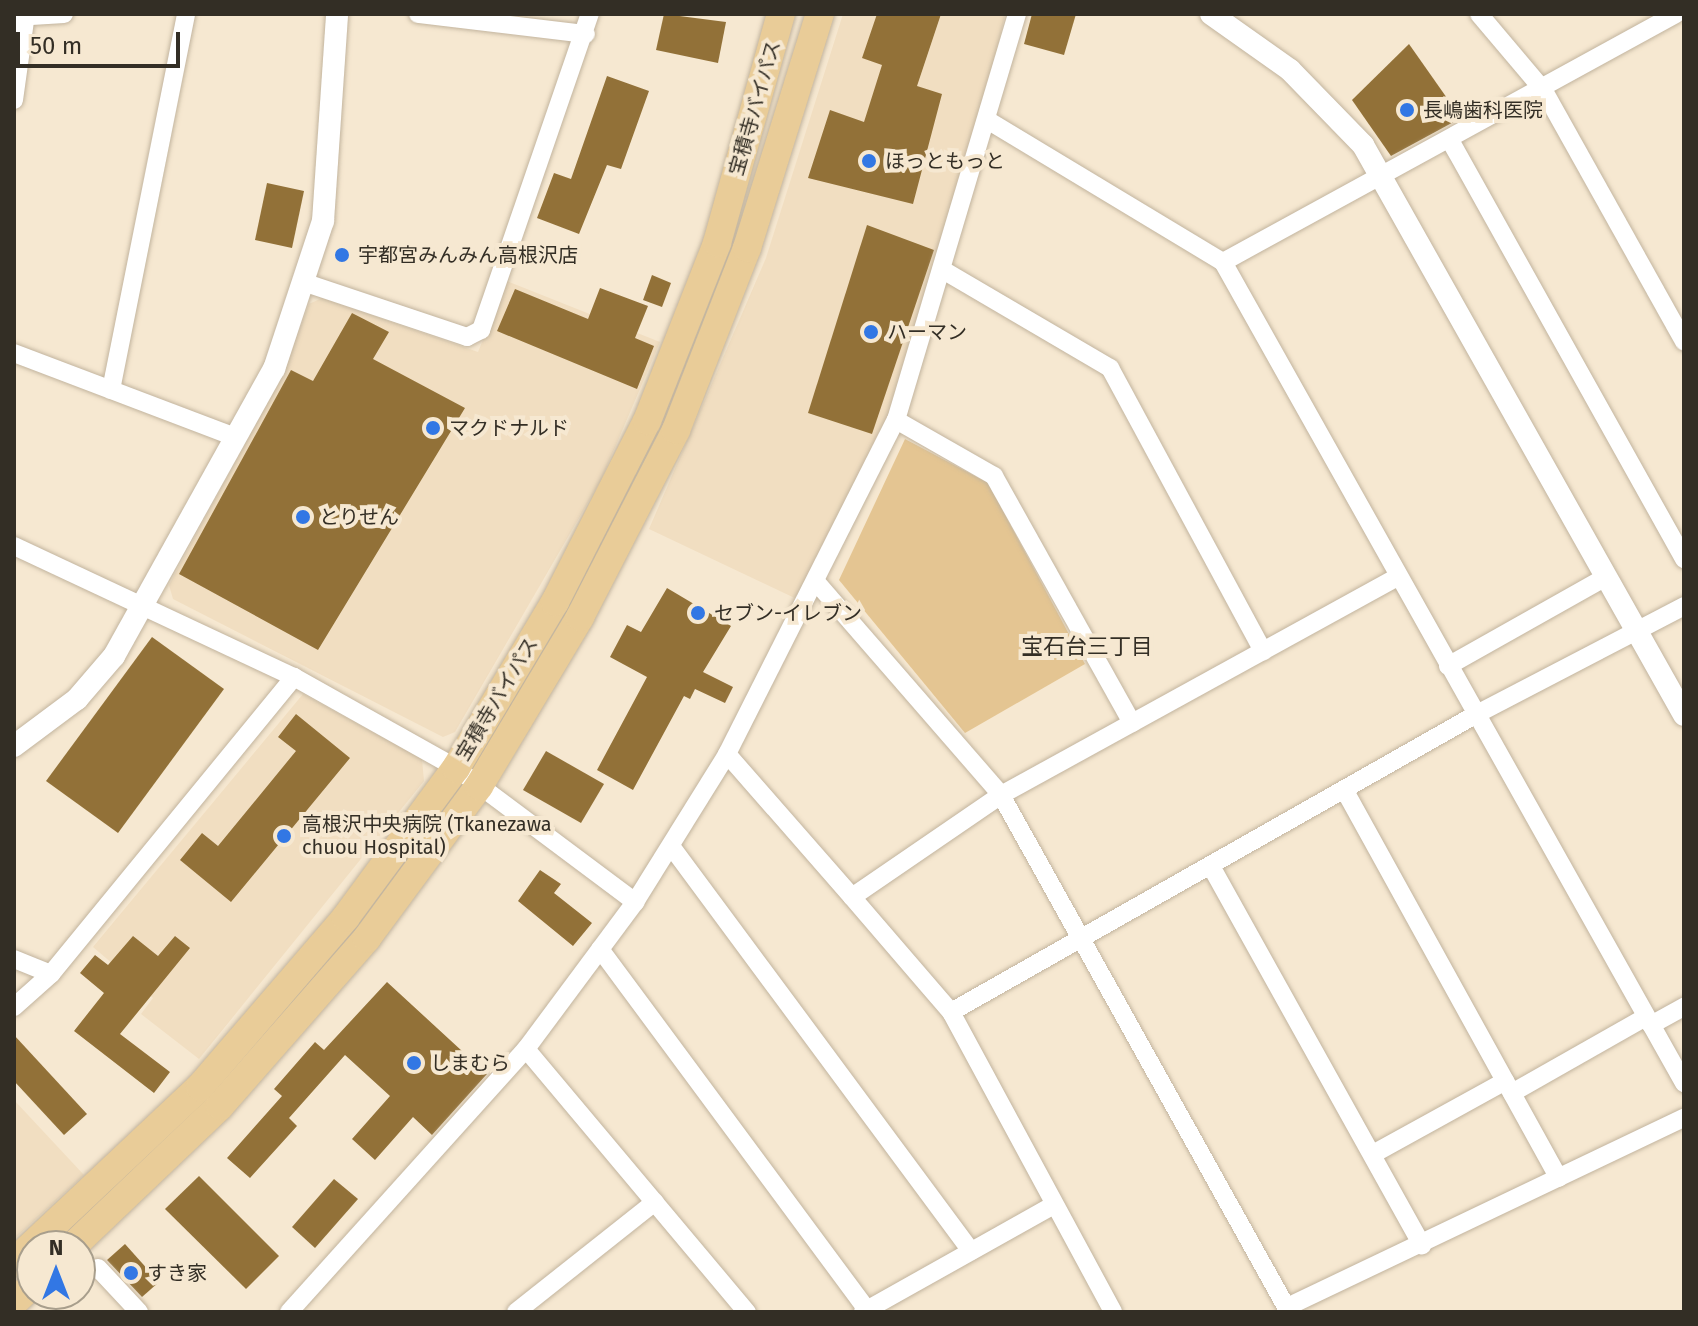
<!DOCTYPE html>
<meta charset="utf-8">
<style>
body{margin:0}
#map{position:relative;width:1698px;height:1326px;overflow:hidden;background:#f6e8d1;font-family:"Fira Sans","Noto Sans JP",sans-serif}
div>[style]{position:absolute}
.built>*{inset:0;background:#f1dec1}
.green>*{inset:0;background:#e4c592}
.building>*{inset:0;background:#927138}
.roads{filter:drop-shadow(0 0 2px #c2b49e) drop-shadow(0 0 2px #c2b49e)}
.minor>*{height:18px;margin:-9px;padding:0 9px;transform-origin:9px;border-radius:9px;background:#fff}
.tertiary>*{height:22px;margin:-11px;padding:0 11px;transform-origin:11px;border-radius:11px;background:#fff}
.primary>*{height:28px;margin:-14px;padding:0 14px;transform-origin:14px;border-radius:14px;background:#e9cc98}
.dots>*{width:22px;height:22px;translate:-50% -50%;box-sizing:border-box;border:4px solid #f6e8d1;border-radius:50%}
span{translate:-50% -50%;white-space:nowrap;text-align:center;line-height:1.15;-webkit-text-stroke:8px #f6e8d1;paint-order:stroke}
.street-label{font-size:20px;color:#332e25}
.poi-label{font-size:20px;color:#332e25}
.left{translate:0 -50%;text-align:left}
.neighbourhood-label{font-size:22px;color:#332e25}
.frame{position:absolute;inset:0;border:16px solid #332e25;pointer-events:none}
.north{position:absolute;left:16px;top:1230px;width:80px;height:80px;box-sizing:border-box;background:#f6e8d1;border:2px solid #a89e8c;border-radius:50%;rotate:0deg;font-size:22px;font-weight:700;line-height:32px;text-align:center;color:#332e25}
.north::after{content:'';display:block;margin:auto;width:28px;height:36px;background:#3277e4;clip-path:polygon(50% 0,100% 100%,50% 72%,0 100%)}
.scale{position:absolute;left:16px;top:32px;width:164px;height:36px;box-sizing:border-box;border:4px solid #332e25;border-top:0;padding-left:10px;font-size:24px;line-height:28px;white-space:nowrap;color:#332e25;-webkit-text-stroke:6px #f6e8d1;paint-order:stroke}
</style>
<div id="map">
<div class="built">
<div style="clip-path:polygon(843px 14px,1005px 14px,983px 114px,888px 418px,801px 601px,649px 529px,766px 258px)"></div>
<div style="clip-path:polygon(507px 281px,660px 342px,601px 480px,455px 732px,443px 737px,173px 599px,169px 585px,283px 373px,309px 304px,322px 298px,478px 352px)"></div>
<div style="clip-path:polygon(303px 694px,422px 759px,424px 781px,199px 1059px,141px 1014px,153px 998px,93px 947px)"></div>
<div style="clip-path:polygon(14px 1100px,84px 1175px,14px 1239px)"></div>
</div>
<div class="green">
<div style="clip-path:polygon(905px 439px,988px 483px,1085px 664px,965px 733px,839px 580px)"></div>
</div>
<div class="building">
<div style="clip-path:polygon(664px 14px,726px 22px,718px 63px,656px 50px)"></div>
<div style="clip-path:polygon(877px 14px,941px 14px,917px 86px,942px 94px,913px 204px,808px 178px,830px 110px,864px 122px,882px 65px,862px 58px)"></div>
<div style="clip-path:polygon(1032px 14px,1076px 14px,1064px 55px,1024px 44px)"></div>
<div style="clip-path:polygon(1409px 44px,1461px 118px,1391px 156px,1352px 100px)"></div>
<div style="clip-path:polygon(607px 76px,649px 91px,621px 169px,607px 165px,579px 234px,537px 218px,554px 173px,571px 179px)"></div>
<div style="clip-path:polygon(267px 183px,304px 191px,292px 248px,255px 240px)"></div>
<div style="clip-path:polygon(867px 225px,934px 250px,872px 434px,808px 413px)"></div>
<div style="clip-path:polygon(652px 275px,671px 283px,662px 307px,643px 300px)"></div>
<div style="clip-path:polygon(600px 288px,648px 306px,635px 338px,654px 346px,637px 389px,497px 331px,515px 289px,588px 319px)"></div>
<div style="clip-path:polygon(352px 313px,389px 332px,373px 359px,465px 408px,318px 650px,179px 574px,291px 370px,313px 381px)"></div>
<div style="clip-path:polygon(667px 588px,731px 626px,703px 672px,733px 687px,725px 703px,695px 689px,690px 699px,684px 696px,633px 790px,597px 770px,647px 677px,610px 657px,627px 625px,641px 632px)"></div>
<div style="clip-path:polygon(152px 637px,224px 689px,118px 833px,46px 781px)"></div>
<div style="clip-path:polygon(296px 714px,350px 758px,231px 902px,180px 860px,202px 833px,218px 846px,296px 751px,278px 737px)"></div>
<div style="clip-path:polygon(546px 751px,604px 784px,581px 823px,523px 790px)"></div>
<div style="clip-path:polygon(540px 870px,561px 884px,554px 893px,592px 923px,573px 946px,518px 901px)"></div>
<div style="clip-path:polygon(133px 936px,158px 956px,175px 936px,190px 948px,120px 1034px,170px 1072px,154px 1093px,74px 1031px,104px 993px,80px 973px,95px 955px,108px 965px)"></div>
<div style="clip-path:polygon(387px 982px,487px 1074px,432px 1135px,413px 1117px,375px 1160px,352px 1139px,390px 1096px,345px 1055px,289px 1118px,297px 1126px,250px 1178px,227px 1158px,282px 1096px,274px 1089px,315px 1042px,324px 1050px)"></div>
<div style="clip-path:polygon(14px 1035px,87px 1114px,64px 1135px,14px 1081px)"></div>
<div style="clip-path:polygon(199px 1176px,279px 1256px,246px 1289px,165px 1209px)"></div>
<div style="clip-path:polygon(334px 1179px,358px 1199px,315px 1248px,292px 1227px)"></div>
<div style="clip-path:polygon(125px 1244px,159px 1282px,142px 1297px,107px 1260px)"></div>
</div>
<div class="roads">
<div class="minor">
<div style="left:418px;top:14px;width:169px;rotate:6.8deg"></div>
<div style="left:1479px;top:14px;width:101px;rotate:49.8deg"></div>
<div style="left:1544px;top:91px;width:287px;rotate:60.8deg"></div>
<div style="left:15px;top:17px;width:49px;rotate:-3.5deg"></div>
<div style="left:14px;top:100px;width:87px;rotate:-82.1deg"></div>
<div style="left:989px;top:121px;width:273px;rotate:31.1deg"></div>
<div style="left:1223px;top:262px;width:942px;rotate:60.69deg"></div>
<div style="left:1451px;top:142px;width:478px;rotate:60.8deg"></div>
<div style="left:1223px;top:262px;width:516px;rotate:-28.7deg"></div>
<div style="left:943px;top:270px;width:194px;rotate:30.4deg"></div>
<div style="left:1110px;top:368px;width:322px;rotate:61.6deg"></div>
<div style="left:306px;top:283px;width:170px;rotate:18.5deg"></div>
<div style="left:467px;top:337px;width:16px;rotate:-27deg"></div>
<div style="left:481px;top:330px;width:334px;rotate:-71deg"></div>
<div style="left:14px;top:353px;width:236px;rotate:20.8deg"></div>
<div style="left:111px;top:390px;width:383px;rotate:-78.7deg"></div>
<div style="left:896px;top:420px;width:113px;rotate:29.7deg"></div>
<div style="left:994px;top:476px;width:283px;rotate:60.8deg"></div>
<div style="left:14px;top:546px;width:309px;rotate:25.1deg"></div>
<div style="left:294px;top:677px;width:186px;rotate:29.3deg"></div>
<div style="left:456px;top:768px;width:224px;rotate:36.8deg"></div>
<div style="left:817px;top:583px;width:281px;rotate:49deg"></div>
<div style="left:1001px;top:795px;width:592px;rotate:60.88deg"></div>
<div style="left:1448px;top:666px;width:181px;rotate:-29.4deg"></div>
<div style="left:727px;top:754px;width:190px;rotate:48.8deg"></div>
<div style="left:852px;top:897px;width:181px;rotate:-34.4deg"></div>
<div style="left:1001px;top:795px;width:453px;rotate:-28.8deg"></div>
<div style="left:1345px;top:791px;width:442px;rotate:61.1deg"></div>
<div style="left:671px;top:846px;width:504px;rotate:53.47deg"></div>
<div style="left:1212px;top:868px;width:432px;rotate:60.9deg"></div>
<div style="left:852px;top:897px;width:152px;rotate:49.3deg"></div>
<div style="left:951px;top:1012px;width:341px;rotate:61.6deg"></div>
<div style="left:600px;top:949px;width:449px;rotate:53.5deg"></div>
<div style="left:14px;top:959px;width:40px;rotate:22deg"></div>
<div style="left:14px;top:1007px;width:50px;rotate:-41.7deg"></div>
<div style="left:51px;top:974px;width:384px;rotate:-50.7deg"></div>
<div style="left:951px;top:1012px;width:602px;rotate:-29.54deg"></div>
<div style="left:1475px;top:715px;width:236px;rotate:-27.5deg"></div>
<div style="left:1651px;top:1025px;width:38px;rotate:-29deg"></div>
<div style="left:526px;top:1049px;width:344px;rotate:50deg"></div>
<div style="left:1512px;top:1093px;width:154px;rotate:-29.6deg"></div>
<div style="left:1373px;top:1154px;width:151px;rotate:-28.9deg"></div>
<div style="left:98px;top:1268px;width:60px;rotate:47deg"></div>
<div style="left:1287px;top:1307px;width:440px;rotate:-25.5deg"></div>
<div style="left:289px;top:1312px;width:354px;rotate:-48deg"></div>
<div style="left:526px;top:1049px;width:183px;rotate:-53.4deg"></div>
<div style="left:635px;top:902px;width:174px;rotate:-58.1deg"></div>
<div style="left:727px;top:754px;width:374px;rotate:-63.2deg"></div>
<div style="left:896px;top:420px;width:424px;rotate:-73.4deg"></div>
<div style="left:516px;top:1312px;width:177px;rotate:-38.4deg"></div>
<div style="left:863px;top:1312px;width:219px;rotate:-29.3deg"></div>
</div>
<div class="tertiary">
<div style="left:1211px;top:14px;width:97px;rotate:35.3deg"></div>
<div style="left:1290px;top:70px;width:105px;rotate:45.8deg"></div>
<div style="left:1363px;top:145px;width:654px;rotate:60.61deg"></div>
<div style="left:14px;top:746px;width:79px;rotate:-36.7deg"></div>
<div style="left:77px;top:699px;width:57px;rotate:-49.3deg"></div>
<div style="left:114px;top:656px;width:329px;rotate:-60.9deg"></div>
<div style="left:274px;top:369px;width:156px;rotate:-71.7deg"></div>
<div style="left:323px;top:221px;width:207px;rotate:-86.1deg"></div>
</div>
<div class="primary">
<div style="left:73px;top:1246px;width:203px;rotate:-43.6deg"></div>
<div style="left:220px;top:1106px;width:223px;rotate:-48.8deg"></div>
<div style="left:367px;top:938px;width:189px;rotate:-53.6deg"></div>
<div style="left:479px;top:786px;width:197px;rotate:-59.1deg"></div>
<div style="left:580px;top:617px;width:210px;rotate:-62.8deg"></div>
<div style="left:676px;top:430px;width:195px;rotate:-68.7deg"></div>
<div style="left:747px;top:248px;width:245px;rotate:-72.7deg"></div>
<div style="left:14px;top:1262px;width:255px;rotate:-43.3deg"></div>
<div style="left:200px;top:1087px;width:224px;rotate:-49.3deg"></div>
<div style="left:346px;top:917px;width:185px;rotate:-53.6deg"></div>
<div style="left:456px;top:768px;width:193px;rotate:-59.2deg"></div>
<div style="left:555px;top:602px;width:203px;rotate:-63.1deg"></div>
<div style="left:647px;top:421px;width:191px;rotate:-68.5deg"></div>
<div style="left:717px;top:243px;width:238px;rotate:-74.4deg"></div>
<div style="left:14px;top:1302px;width:25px;rotate:-43deg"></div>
</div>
</div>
<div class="dots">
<div style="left:1407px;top:110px;background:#3277e4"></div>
<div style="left:869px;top:161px;background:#3277e4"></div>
<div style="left:342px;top:255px;background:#3277e4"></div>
<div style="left:871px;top:332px;background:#3277e4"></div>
<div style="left:433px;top:428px;background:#3277e4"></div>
<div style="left:303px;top:517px;background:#3277e4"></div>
<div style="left:698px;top:613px;background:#3277e4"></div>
<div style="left:284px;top:836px;background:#3277e4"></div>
<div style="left:414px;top:1063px;background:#3277e4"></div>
<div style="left:131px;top:1273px;background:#3277e4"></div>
</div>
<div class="street-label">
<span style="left:755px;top:108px;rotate:-74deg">宝積寺バイパス</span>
<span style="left:497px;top:699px;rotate:-59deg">宝積寺バイパス</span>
</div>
<div class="poi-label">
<span class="left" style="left:1423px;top:110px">長嶋歯科医院</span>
<span class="left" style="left:885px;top:161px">ほっともっと</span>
<span class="left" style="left:358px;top:255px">宇都宮みんみん高根沢店</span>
<span class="left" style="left:887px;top:332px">ハーマン</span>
<span class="left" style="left:449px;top:428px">マクドナルド</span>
<span class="left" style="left:319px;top:517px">とりせん</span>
<span class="left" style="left:714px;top:613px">セブン-イレブン</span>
<span class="left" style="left:302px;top:836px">高根沢中央病院 (Tkanezawa<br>chuou Hospital)</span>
<span class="left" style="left:430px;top:1063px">しまむら</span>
<span class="left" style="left:147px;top:1273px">すき家</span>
</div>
<div class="neighbourhood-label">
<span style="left:1087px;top:647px">宝石台三丁目</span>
</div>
<div class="frame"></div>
<div class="north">N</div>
<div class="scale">50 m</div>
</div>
